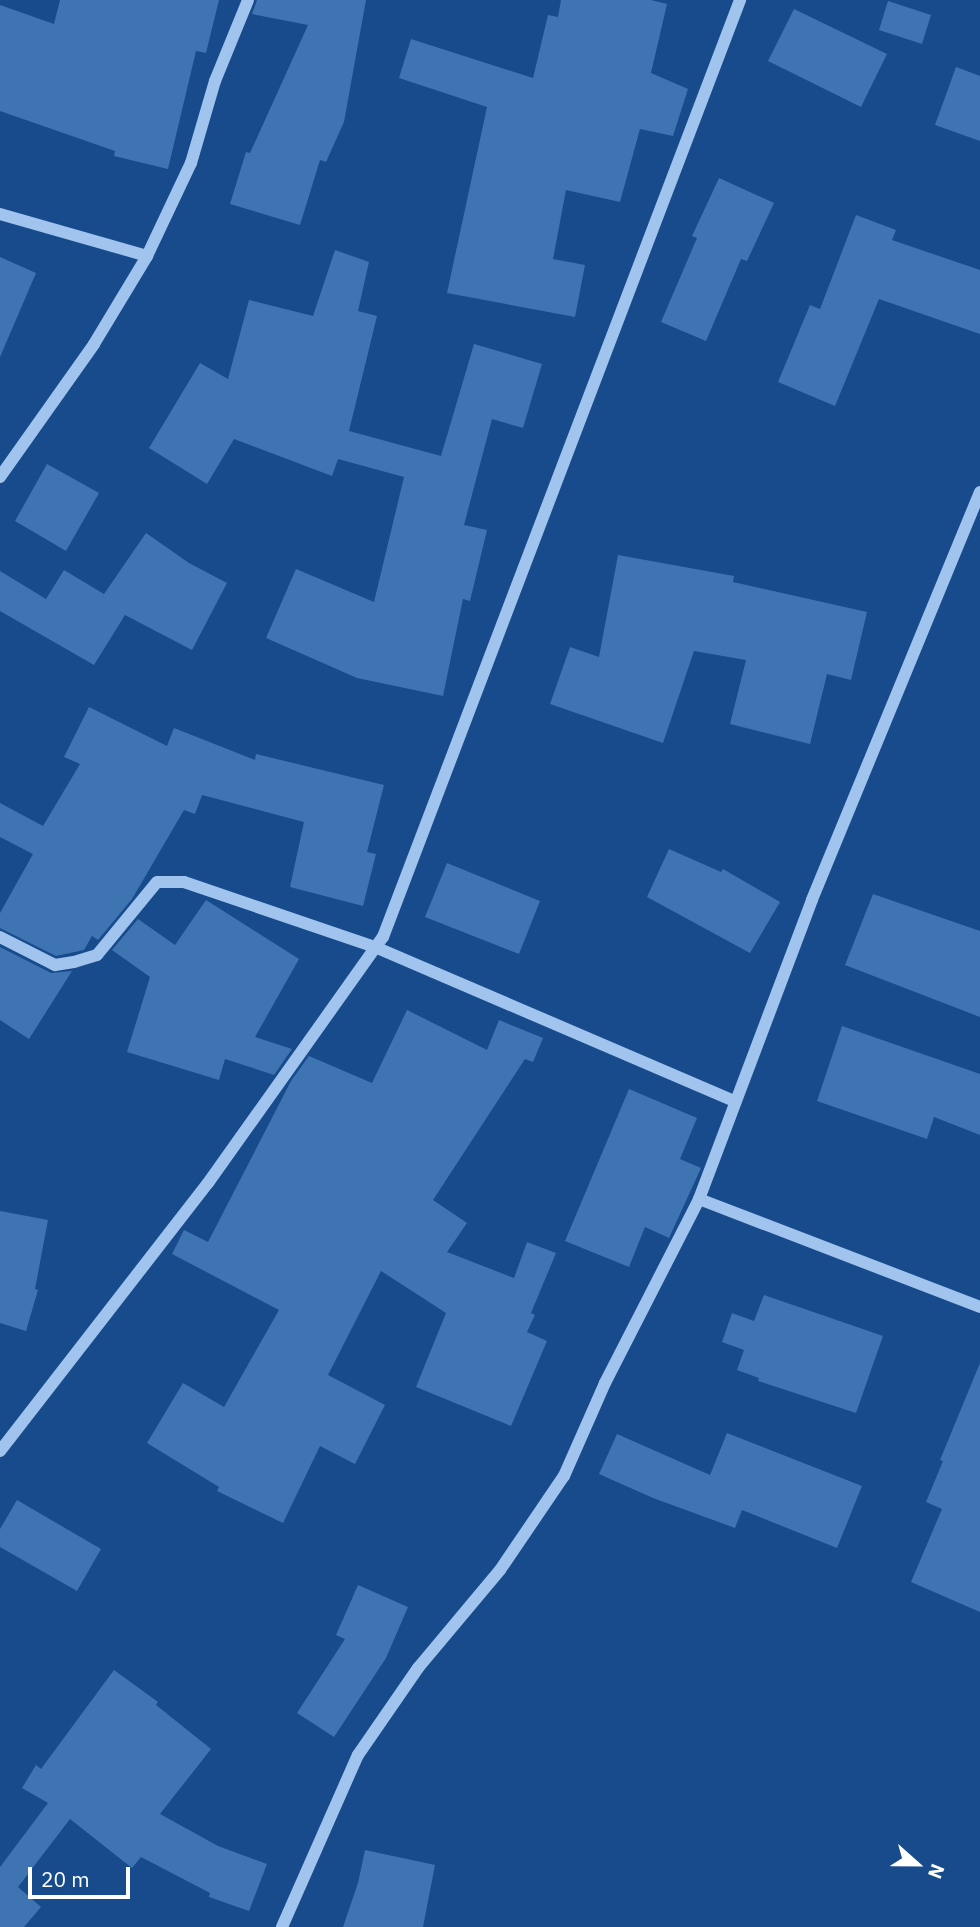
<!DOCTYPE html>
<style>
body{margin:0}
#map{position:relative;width:980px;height:1927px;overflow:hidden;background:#174b8b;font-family:"IBM Plex Sans",sans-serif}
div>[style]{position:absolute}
.building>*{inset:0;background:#3f74b3}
.minor>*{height:12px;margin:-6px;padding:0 6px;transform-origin:6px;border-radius:6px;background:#a0c4ee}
span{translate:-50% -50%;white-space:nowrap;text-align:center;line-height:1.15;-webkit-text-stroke:5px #174b8b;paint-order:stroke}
.north{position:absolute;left:882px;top:1829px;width:70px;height:70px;-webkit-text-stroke:5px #174b8b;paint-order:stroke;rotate:111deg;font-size:19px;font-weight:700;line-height:28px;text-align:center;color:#fff}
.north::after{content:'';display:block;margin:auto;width:24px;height:32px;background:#fff;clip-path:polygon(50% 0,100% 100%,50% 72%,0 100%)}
.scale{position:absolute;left:28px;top:1867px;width:102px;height:32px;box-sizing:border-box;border:4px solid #fff;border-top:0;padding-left:9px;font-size:21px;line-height:24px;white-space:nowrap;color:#fff;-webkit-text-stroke:5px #174b8b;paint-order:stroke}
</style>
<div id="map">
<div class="building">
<div style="clip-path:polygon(60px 0,219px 0,206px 53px,196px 51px,168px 169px,114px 156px,115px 151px,0 111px,0 5px,54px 24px)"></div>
<div style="clip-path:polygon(257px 0,366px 0,344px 122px,326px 162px,320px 160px,300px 225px,230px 204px,246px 152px,250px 153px,308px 25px,252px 14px)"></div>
<div style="clip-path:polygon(561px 0,651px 0,667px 4px,651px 73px,688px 89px,673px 136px,640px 129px,620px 202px,566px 190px,553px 259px,585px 265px,575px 317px,447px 293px,487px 107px,399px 78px,411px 39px,533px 78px,548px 15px,558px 17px)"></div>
<div style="clip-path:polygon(888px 1px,931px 15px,922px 44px,879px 30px)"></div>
<div style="clip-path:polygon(794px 9px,887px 54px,861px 107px,768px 61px)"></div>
<div style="clip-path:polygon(956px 67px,980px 76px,980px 141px,935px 125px)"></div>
<div style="clip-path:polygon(719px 178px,774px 203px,747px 261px,741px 259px,706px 341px,661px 322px,697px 238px,692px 236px)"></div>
<div style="clip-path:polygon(856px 215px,896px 230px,892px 240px,980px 270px,980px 334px,879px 299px,835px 406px,778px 382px,810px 305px,820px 309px)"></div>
<div style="clip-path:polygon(335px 250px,369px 262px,358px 311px,377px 316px,349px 431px,441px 456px,474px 344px,542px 364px,523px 428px,492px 419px,464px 525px,487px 530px,470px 601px,463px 599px,443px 696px,357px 678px,266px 638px,296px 569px,374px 602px,404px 477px,338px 459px,332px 476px,234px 439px,207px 484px,149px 448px,200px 363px,228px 379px,249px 300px,313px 316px)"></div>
<div style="clip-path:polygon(0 257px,36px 273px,0 357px)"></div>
<div style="clip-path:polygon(47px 464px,99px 493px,66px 551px,15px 521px)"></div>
<div style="clip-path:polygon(146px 533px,189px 563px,227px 583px,192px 650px,125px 615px,94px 665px,0 611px,0 571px,46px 599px,64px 570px,104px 594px)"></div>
<div style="clip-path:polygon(618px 555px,734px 576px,733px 582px,867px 612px,851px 680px,827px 674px,810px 744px,730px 724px,746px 660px,694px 651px,663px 743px,550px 704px,570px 647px,599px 657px)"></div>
<div style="clip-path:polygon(89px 707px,167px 746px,174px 728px,255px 760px,256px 754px,384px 785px,367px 852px,376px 854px,363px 906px,290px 887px,304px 822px,202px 795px,195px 814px,184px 810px,132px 899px,98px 940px,92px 936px,84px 950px,56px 956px,0 928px,0 913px,33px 854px,0 837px,0 803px,43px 826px,80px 764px,64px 757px)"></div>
<div style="clip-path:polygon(669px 849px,721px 872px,723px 869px,780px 902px,750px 953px,647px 897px)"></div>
<div style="clip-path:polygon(447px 863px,540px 901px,519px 954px,425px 917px)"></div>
<div style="clip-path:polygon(873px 894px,980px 931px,980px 1017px,845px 965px)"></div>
<div style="clip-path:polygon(206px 900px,299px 959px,255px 1037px,292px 1049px,274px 1075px,225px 1059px,219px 1080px,127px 1052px,150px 977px,112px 950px,138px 919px,175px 945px)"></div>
<div style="clip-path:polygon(0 947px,51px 973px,72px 971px,29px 1039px,0 1020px)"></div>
<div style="clip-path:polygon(407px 1010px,487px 1050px,499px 1020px,543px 1038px,533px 1062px,525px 1059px,433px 1200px,467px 1223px,447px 1252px,514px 1278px,527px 1242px,556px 1253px,531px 1313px,535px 1315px,527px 1332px,547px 1341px,511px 1426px,416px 1387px,446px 1313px,381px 1271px,328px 1375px,385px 1405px,355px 1464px,320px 1446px,283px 1523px,217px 1491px,219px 1487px,147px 1443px,183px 1383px,224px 1407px,279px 1310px,172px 1254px,184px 1230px,208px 1242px,291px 1081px,309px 1056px,372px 1083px)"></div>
<div style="clip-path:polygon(842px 1026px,980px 1074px,980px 1135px,934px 1117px,927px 1139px,817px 1101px)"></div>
<div style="clip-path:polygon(629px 1089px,697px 1118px,680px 1159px,701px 1168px,669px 1238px,645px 1227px,629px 1267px,565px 1241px)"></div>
<div style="clip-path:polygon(0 1211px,48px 1220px,35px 1289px,38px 1290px,26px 1331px,0 1323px)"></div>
<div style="clip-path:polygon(764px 1295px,883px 1336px,856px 1413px,758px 1381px,759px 1378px,737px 1370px,744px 1350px,722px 1342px,732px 1313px,754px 1321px)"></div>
<div style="clip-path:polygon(980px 1363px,980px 1612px,911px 1582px,942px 1509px,926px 1502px,943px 1461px,940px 1460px)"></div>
<div style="clip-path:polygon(727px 1433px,862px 1486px,837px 1548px,742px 1510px,735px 1528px,653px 1498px,599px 1474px,617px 1434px,710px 1475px)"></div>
<div style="clip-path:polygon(17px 1500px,101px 1549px,77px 1591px,0 1547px,0 1529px)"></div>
<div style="clip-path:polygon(358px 1585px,408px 1607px,386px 1658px,334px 1737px,297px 1713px,345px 1639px,336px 1635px)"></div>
<div style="clip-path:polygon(114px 1670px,158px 1702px,156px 1705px,211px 1749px,160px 1814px,218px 1846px,267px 1864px,249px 1911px,209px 1897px,210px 1893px,141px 1857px,132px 1868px,70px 1819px,18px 1887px,41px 1907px,24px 1927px,0 1927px,0 1867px,48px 1803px,22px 1788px,36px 1765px,41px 1769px)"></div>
<div style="clip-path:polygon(365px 1850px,435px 1865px,423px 1927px,343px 1927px,358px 1883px)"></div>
</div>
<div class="minor">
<div style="left:0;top:214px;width:153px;rotate:15.9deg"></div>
<div style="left:0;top:477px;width:163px;rotate:-54.7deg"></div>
<div style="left:94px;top:344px;width:103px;rotate:-58.9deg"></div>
<div style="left:147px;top:256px;width:103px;rotate:-64.7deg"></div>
<div style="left:191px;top:163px;width:85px;rotate:-73.7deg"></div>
<div style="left:215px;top:81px;width:87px;rotate:-67.8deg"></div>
<div style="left:980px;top:492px;width:441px;rotate:112.4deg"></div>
<div style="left:812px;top:900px;width:320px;rotate:110.7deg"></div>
<div style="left:699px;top:1199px;width:301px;rotate:21deg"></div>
<div style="left:0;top:937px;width:62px;rotate:27deg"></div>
<div style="left:55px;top:965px;width:19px;rotate:-9deg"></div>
<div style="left:74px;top:962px;width:24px;rotate:-17deg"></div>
<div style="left:97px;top:955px;width:94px;rotate:-50.6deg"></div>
<div style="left:157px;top:882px;width:27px"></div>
<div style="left:184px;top:882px;width:202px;rotate:18.8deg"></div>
<div style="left:375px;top:947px;width:392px;rotate:23.2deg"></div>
<div style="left:0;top:1451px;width:339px;rotate:-52.2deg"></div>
<div style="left:208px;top:1183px;width:302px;rotate:-54.6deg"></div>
<div style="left:383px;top:937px;width:1003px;rotate:-69.14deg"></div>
<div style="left:282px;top:1927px;width:188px;rotate:-66.2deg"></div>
<div style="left:358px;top:1755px;width:106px;rotate:-55.4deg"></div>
<div style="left:418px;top:1668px;width:128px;rotate:-50.1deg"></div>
<div style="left:500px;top:1570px;width:114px;rotate:-55.8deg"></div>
<div style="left:564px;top:1476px;width:102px;rotate:-66.2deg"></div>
<div style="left:605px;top:1383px;width:207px;rotate:-62.9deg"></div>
</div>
<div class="north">N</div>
<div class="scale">20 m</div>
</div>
